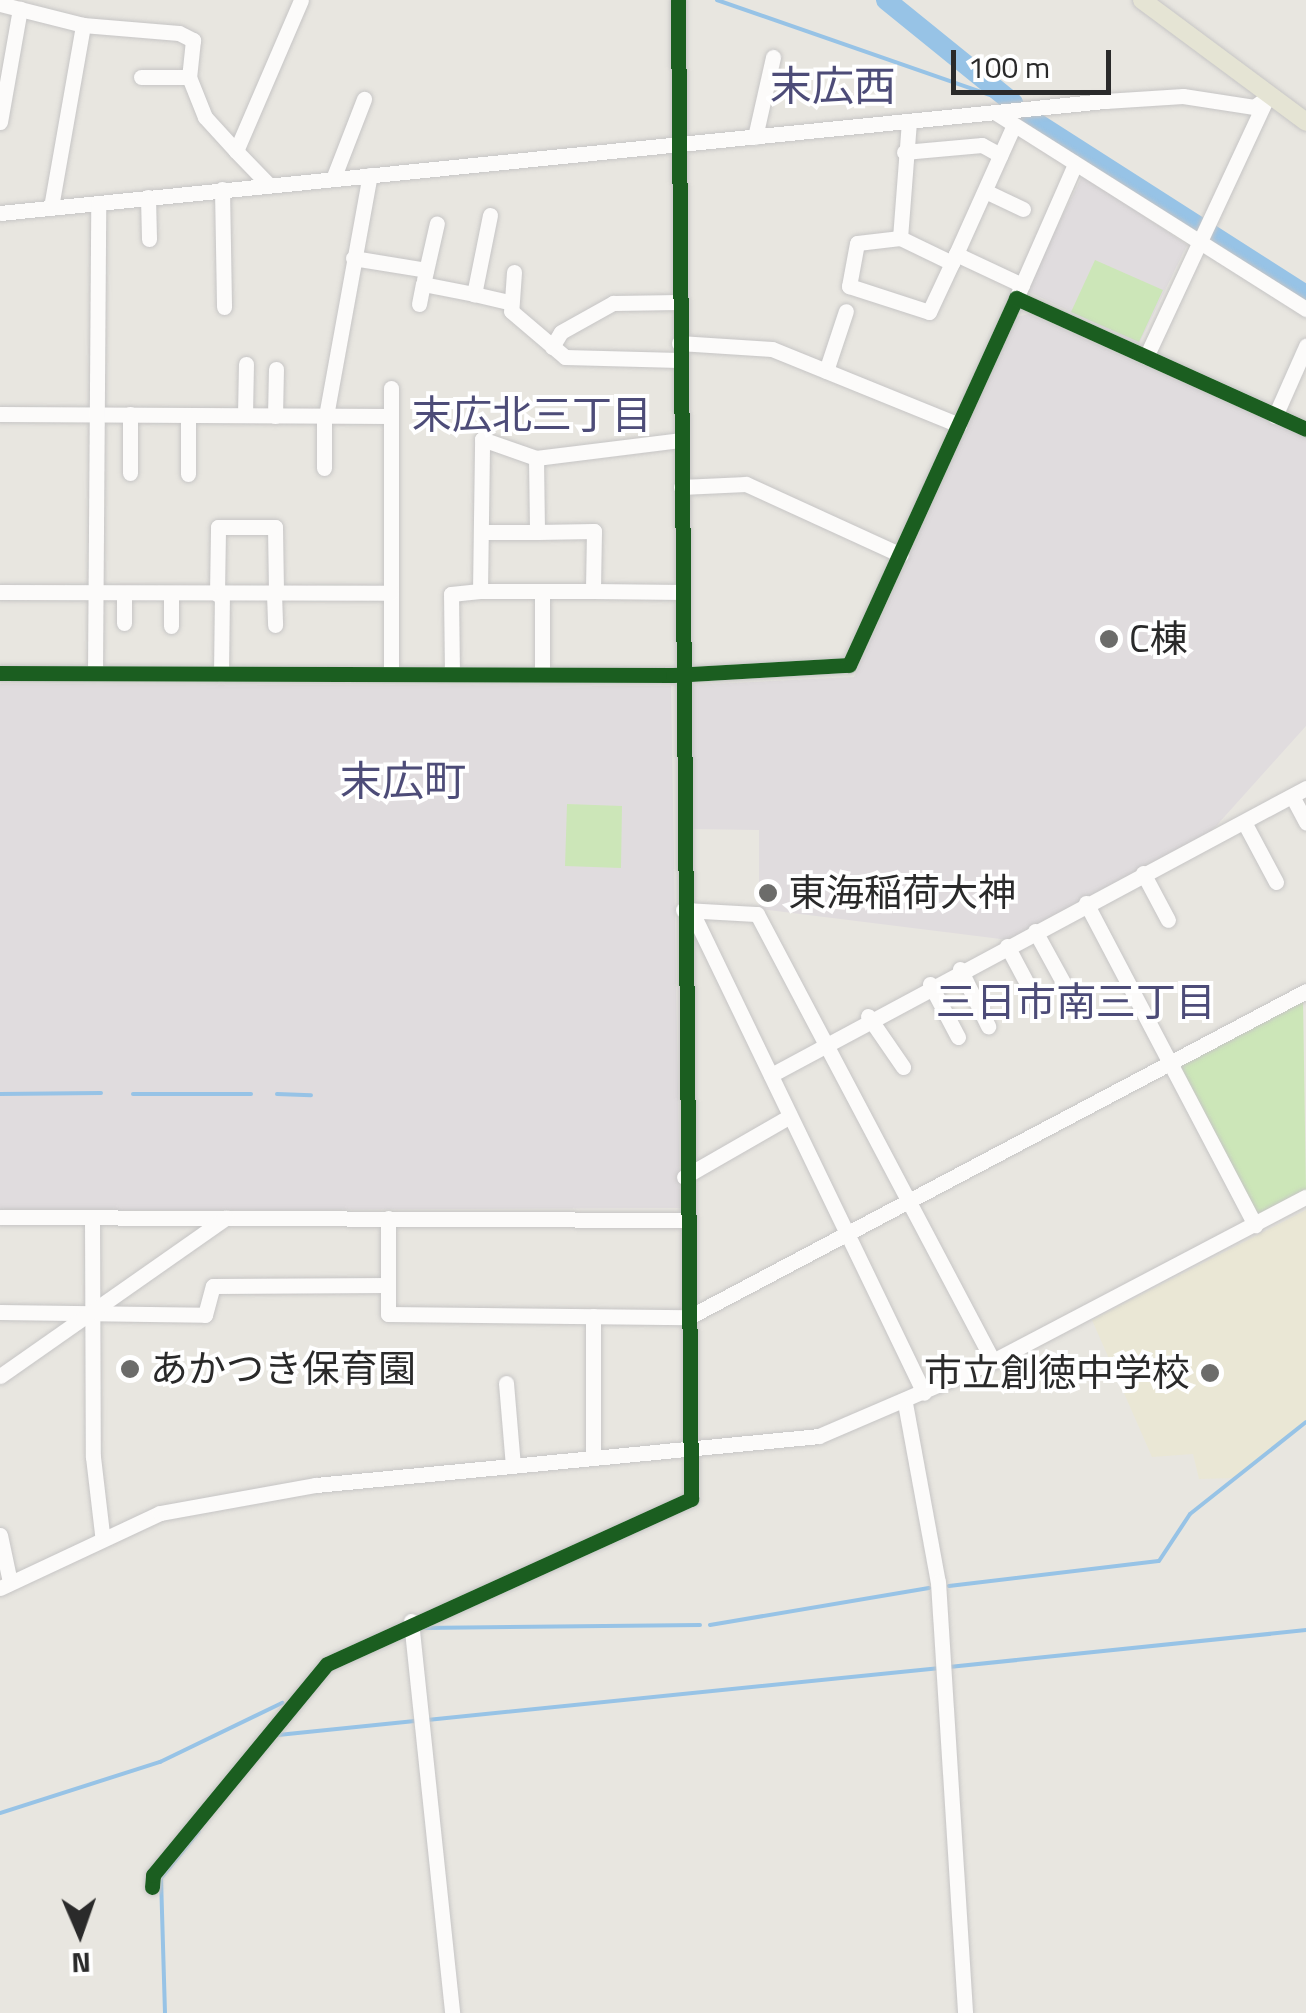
<!DOCTYPE html>
<meta charset="utf-8">
<style>
body{margin:0}
#map{position:relative;width:1306px;height:2013px;overflow:hidden;background:#e8e6e0;font-family:"Titillium Web","Noto Sans JP",sans-serif}
div>[style]{position:absolute}
.industrial>*{inset:0;background:#e0dcde}
.education>*{inset:0;background:#eae7d5}
.pitch>*{inset:0;background:#cce6b8}
.stream>*{height:4px;margin:-2px;padding:0 2px;transform-origin:2px;border-radius:2px;background:#97c3e6}
.river>*{height:20px;margin:-10px;padding:0 10px;transform-origin:10px;border-radius:10px;background:#97c3e6}
.roads{filter:drop-shadow(0 0 2px #c6c5c5) drop-shadow(0 0 2px #c6c5c5)}
.minor>*{height:15px;margin:-7.5px;padding:0 7.5px;transform-origin:7.5px;border-radius:7.5px;background:#fcfbfa}
.major>*{height:18px;margin:-9px;padding:0 9px;transform-origin:9px;border-radius:9px;background:#e5e4d4}
.cycleway>*{height:15px;margin:-7.5px;padding:0 7.5px;transform-origin:7.5px;border-radius:7.5px;background:#1b5e20}
.dots>*{width:28px;height:28px;translate:-50% -50%;box-sizing:border-box;border:5px solid #fff;border-radius:50%}
span{translate:-50% -50%;white-space:nowrap;text-align:center;line-height:1.15;-webkit-text-stroke:8px #fff;paint-order:stroke}
.poi-label{font-size:38px;color:#2a2a2a}
.left{translate:0 -50%;text-align:left}
.right{translate:-100% -50%;text-align:right}
.neighbourhood-label{font-size:40px;color:#4d4c78}
.quarter-label{font-size:42px;color:#4d4c78}
.north{position:absolute;left:30px;top:1883px;width:100px;height:100px;-webkit-text-stroke:8px #fff;paint-order:stroke;rotate:178deg;font-size:28px;font-weight:700;line-height:40px;text-align:center;color:#2a2a2a}
.north::after{content:'';display:block;margin:auto;width:35px;height:45px;background:#2a2a2a;clip-path:polygon(50% 0,100% 100%,50% 72%,0 100%)}
.scale{position:absolute;left:951px;top:50px;width:160px;height:45px;box-sizing:border-box;border:5px solid #2a2a2a;border-top:0;padding-left:12px;font-size:30px;line-height:35px;white-space:nowrap;color:#2a2a2a;-webkit-text-stroke:8px #fff;paint-order:stroke}
</style>
<div id="map">
<div class="industrial">
<div style="clip-path:polygon(1083px 175px,1187px 245px,1139px 344px,1025px 290px)"></div>
<div style="clip-path:polygon(1029px 314px,1306px 438px,1306px 726px,1208px 835px,1009px 940px,759px 909px,759px 830px,689px 829px,690px 685px,854px 677px,1016px 317px)"></div>
<div style="clip-path:polygon(0 684px,671px 686px,680px 1208px,0 1211px)"></div>
</div>
<div class="education">
<div style="clip-path:polygon(1306px 1210px,1306px 1421px,1234px 1478px,1199px 1479px,1193px 1454px,1152px 1457px,1092px 1320px)"></div>
</div>
<div class="pitch">
<div style="clip-path:polygon(1095px 260px,1163px 290px,1139px 342px,1071px 312px)"></div>
<div style="clip-path:polygon(567px 804px,622px 806px,621px 868px,565px 866px)"></div>
<div style="clip-path:polygon(1303px 997px,1306px 1192px,1256px 1218px,1174px 1063px)"></div>
</div>
<div class="stream">
<div style="left:717px;top:0;width:313px;rotate:19.2deg"></div>
<div style="left:0;top:1094px;width:101px;rotate:-0.6deg"></div>
<div style="left:133px;top:1094px;width:118px"></div>
<div style="left:277px;top:1094px;width:34px;rotate:2deg"></div>
<div style="left:949px;top:1586px;width:211px;rotate:-6.8deg"></div>
<div style="left:1159px;top:1561px;width:56px;rotate:-56.6deg"></div>
<div style="left:1190px;top:1514px;width:148px;rotate:-38.4deg"></div>
<div style="left:710px;top:1625px;width:222px;rotate:-9.6deg"></div>
<div style="left:420px;top:1628px;width:280px;rotate:-0.6deg"></div>
<div style="left:949px;top:1667px;width:359px;rotate:-5.9deg"></div>
<div style="left:427px;top:1720px;width:516px;rotate:-5.79deg"></div>
<div style="left:278px;top:1735px;width:140px;rotate:-5.8deg"></div>
<div style="left:0;top:1813px;width:168px;rotate:-17.7deg"></div>
<div style="left:160px;top:1762px;width:136px;rotate:-25.8deg"></div>
<div style="left:165px;top:2013px;width:135px;rotate:-91.7deg"></div>
<div style="left:161px;top:1878px;width:60px;rotate:-51deg"></div>
</div>
<div class="river">
<div style="left:886px;top:0;width:164px;rotate:39deg"></div>
<div style="left:1029px;top:118px;width:329px;rotate:32.6deg"></div>
</div>
<div class="roads">
<div class="minor">
<div style="left:0;top:4px;width:86px;rotate:14.2deg"></div>
<div style="left:141px;top:77px;width:48px"></div>
<div style="left:189px;top:77px;width:43px;rotate:68.2deg"></div>
<div style="left:205px;top:117px;width:46px;rotate:47.6deg"></div>
<div style="left:996px;top:113px;width:367px;rotate:32.3deg"></div>
<div style="left:0;top:122px;width:115px;rotate:-80deg"></div>
<div style="left:755px;top:137px;width:82px;rotate:-77.3deg"></div>
<div style="left:904px;top:152px;width:78px;rotate:-5.1deg"></div>
<div style="left:982px;top:145px;width:21px;rotate:29deg"></div>
<div style="left:333px;top:179px;width:86px;rotate:-68.8deg"></div>
<div style="left:268px;top:184px;width:46px;rotate:-134.1deg"></div>
<div style="left:236px;top:151px;width:164px;rotate:-66.7deg"></div>
<div style="left:222px;top:189px;width:118px;rotate:89deg"></div>
<div style="left:985px;top:191px;width:42px;rotate:25.3deg"></div>
<div style="left:148px;top:197px;width:42px;rotate:88.6deg"></div>
<div style="left:51px;top:207px;width:185px;rotate:-80deg"></div>
<div style="left:83px;top:25px;width:96px;rotate:4.8deg"></div>
<div style="left:179px;top:33px;width:16px;rotate:27deg"></div>
<div style="left:193px;top:40px;width:37px;rotate:96deg"></div>
<div style="left:0;top:213px;width:1111px;rotate:-5.79deg"></div>
<div style="left:1105px;top:101px;width:78px;rotate:-3.7deg"></div>
<div style="left:1183px;top:96px;width:72px;rotate:8.8deg"></div>
<div style="left:1254px;top:107px;width:19px;rotate:-36deg"></div>
<div style="left:490px;top:215px;width:81px;rotate:101.4deg"></div>
<div style="left:474px;top:294px;width:37px;rotate:13deg"></div>
<div style="left:900px;top:238px;width:116px;rotate:-85.6deg"></div>
<div style="left:956px;top:254px;width:141px;rotate:-65.8deg"></div>
<div style="left:353px;top:258px;width:74px;rotate:9.3deg"></div>
<div style="left:952px;top:263px;width:58px;rotate:-154.3deg"></div>
<div style="left:900px;top:238px;width:43px;rotate:173.4deg"></div>
<div style="left:857px;top:243px;width:44px;rotate:100.5deg"></div>
<div style="left:849px;top:286px;width:84px;rotate:18deg"></div>
<div style="left:929px;top:312px;width:54px;rotate:-64.9deg"></div>
<div style="left:952px;top:263px;width:10px;rotate:-66deg"></div>
<div style="left:956px;top:254px;width:73px;rotate:25.2deg"></div>
<div style="left:514px;top:272px;width:39px;rotate:94deg"></div>
<div style="left:511px;top:311px;width:71px;rotate:40.4deg"></div>
<div style="left:565px;top:357px;width:114px;rotate:1.5deg"></div>
<div style="left:424px;top:280px;width:58px;rotate:-77.2deg"></div>
<div style="left:1018px;top:294px;width:142px;rotate:-66.3deg"></div>
<div style="left:419px;top:304px;width:20px;rotate:-79deg"></div>
<div style="left:423px;top:284px;width:52px;rotate:11.1deg"></div>
<div style="left:679px;top:343px;width:93px;rotate:3.7deg"></div>
<div style="left:772px;top:349px;width:202px;rotate:22.1deg"></div>
<div style="left:552px;top:347px;width:17px;rotate:-59deg"></div>
<div style="left:561px;top:332px;width:60px;rotate:-29.1deg"></div>
<div style="left:613px;top:303px;width:66px;rotate:-0.9deg"></div>
<div style="left:1146px;top:357px;width:281px;rotate:-65deg"></div>
<div style="left:826px;top:371px;width:63px;rotate:-71.6deg"></div>
<div style="left:391px;top:388px;width:28px;rotate:90deg"></div>
<div style="left:0;top:414px;width:391px;rotate:0.3deg"></div>
<div style="left:391px;top:416px;width:258px;rotate:90deg"></div>
<div style="left:188px;top:415px;width:59px;rotate:90deg"></div>
<div style="left:245px;top:415px;width:51px;rotate:-88.9deg"></div>
<div style="left:275px;top:416px;width:47px;rotate:-88.8deg"></div>
<div style="left:326px;top:416px;width:245px;rotate:-79.7deg"></div>
<div style="left:1275px;top:416px;width:77px;rotate:-66.1deg"></div>
<div style="left:536px;top:458px;width:74px;rotate:89.2deg"></div>
<div style="left:537px;top:532px;width:57px;rotate:-1deg"></div>
<div style="left:594px;top:531px;width:60px;rotate:91deg"></div>
<div style="left:593px;top:591px;width:113px;rotate:180deg"></div>
<div style="left:480px;top:591px;width:152px;rotate:-89.2deg"></div>
<div style="left:482px;top:439px;width:57px;rotate:19.4deg"></div>
<div style="left:536px;top:458px;width:145px;rotate:-7.1deg"></div>
<div style="left:324px;top:468px;width:52px;rotate:-90deg"></div>
<div style="left:130px;top:473px;width:59px;rotate:-90deg"></div>
<div style="left:681px;top:487px;width:65px;rotate:-2.6deg"></div>
<div style="left:746px;top:484px;width:170px;rotate:24.6deg"></div>
<div style="left:481px;top:532px;width:56px"></div>
<div style="left:542px;top:591px;width:83px;rotate:90deg"></div>
<div style="left:593px;top:591px;width:90px;rotate:0.6deg"></div>
<div style="left:0;top:592px;width:391px;rotate:0.1deg"></div>
<div style="left:124px;top:593px;width:30px;rotate:90deg"></div>
<div style="left:274px;top:593px;width:32px;rotate:88deg"></div>
<div style="left:217px;top:594px;width:67px;rotate:-89.1deg"></div>
<div style="left:218px;top:527px;width:57px"></div>
<div style="left:275px;top:527px;width:65px;rotate:89.1deg"></div>
<div style="left:171px;top:626px;width:32px;rotate:-90deg"></div>
<div style="left:0;top:673px;width:673px;rotate:0.17deg"></div>
<div style="left:673px;top:675px;width:176px;rotate:-3.3deg"></div>
<div style="left:849px;top:665px;width:403px;rotate:-65.5deg"></div>
<div style="left:1016px;top:298px;width:318px;rotate:24.3deg"></div>
<div style="left:95px;top:673px;width:470px;rotate:-89.6deg"></div>
<div style="left:221px;top:674px;width:81px;rotate:-89.3deg"></div>
<div style="left:452px;top:674px;width:80px;rotate:-90.7deg"></div>
<div style="left:451px;top:594px;width:29px;rotate:-6deg"></div>
<div style="left:1292px;top:796px;width:30px;rotate:62deg"></div>
<div style="left:1244px;top:822px;width:68px;rotate:61.9deg"></div>
<div style="left:1143px;top:873px;width:53px;rotate:62deg"></div>
<div style="left:1086px;top:903px;width:364px;rotate:62.3deg"></div>
<div style="left:683px;top:910px;width:74px;rotate:3.1deg"></div>
<div style="left:757px;top:914px;width:505px;rotate:62.17deg"></div>
<div style="left:691px;top:910px;width:536px;rotate:64.25deg"></div>
<div style="left:1035px;top:931px;width:60px;rotate:61.3deg"></div>
<div style="left:1007px;top:946px;width:66px;rotate:61.9deg"></div>
<div style="left:960px;top:969px;width:64px;rotate:63.8deg"></div>
<div style="left:930px;top:984px;width:60px;rotate:62.2deg"></div>
<div style="left:868px;top:1016px;width:62px;rotate:55.5deg"></div>
<div style="left:771px;top:1075px;width:607px;rotate:-28.21deg"></div>
<div style="left:684px;top:1177px;width:122px;rotate:-29.9deg"></div>
<div style="left:0;top:1217px;width:684px;rotate:0.25deg"></div>
<div style="left:92px;top:1217px;width:240px;rotate:89.8deg"></div>
<div style="left:93px;top:1457px;width:78px;rotate:83.3deg"></div>
<div style="left:388px;top:1218px;width:96px;rotate:90deg"></div>
<div style="left:388px;top:1314px;width:301px;rotate:0.6deg"></div>
<div style="left:689px;top:1317px;width:698px;rotate:-27.85deg"></div>
<div style="left:0;top:1312px;width:205px;rotate:0.8deg"></div>
<div style="left:205px;top:1315px;width:30px;rotate:-75deg"></div>
<div style="left:213px;top:1286px;width:175px;rotate:-0.3deg"></div>
<div style="left:593px;top:1316px;width:141px;rotate:90deg"></div>
<div style="left:0;top:1376px;width:276px;rotate:-35deg"></div>
<div style="left:506px;top:1383px;width:83px;rotate:85.2deg"></div>
<div style="left:905px;top:1403px;width:182px;rotate:79.6deg"></div>
<div style="left:938px;top:1582px;width:432px;rotate:86.4deg"></div>
<div style="left:0;top:1535px;width:48px;rotate:78deg"></div>
<div style="left:0;top:1588px;width:177px;rotate:-25.1deg"></div>
<div style="left:160px;top:1513px;width:158px;rotate:-10.2deg"></div>
<div style="left:316px;top:1485px;width:505px;rotate:-5.56deg"></div>
<div style="left:819px;top:1436px;width:189px;rotate:-23.3deg"></div>
<div style="left:993px;top:1361px;width:353px;rotate:-27.7deg"></div>
<div style="left:411px;top:1621px;width:394px;rotate:84deg"></div>
<div style="left:152px;top:1887px;width:12px;rotate:-85deg"></div>
<div style="left:153px;top:1875px;width:273px;rotate:-50.5deg"></div>
<div style="left:327px;top:1664px;width:400px;rotate:-24.4deg"></div>
<div style="left:691px;top:1499px;width:1499px;rotate:-90.5deg"></div>
</div>
<div class="major">
<div style="left:1142px;top:0;width:204px;rotate:36.6deg"></div>
</div>
</div>
<div class="cycleway">
<div style="left:0;top:673px;width:673px;rotate:0.17deg"></div>
<div style="left:673px;top:675px;width:176px;rotate:-3.3deg"></div>
<div style="left:849px;top:665px;width:403px;rotate:-65.5deg"></div>
<div style="left:1016px;top:298px;width:318px;rotate:24.3deg"></div>
<div style="left:152px;top:1887px;width:12px;rotate:-85deg"></div>
<div style="left:153px;top:1875px;width:273px;rotate:-50.5deg"></div>
<div style="left:327px;top:1664px;width:400px;rotate:-24.4deg"></div>
<div style="left:691px;top:1499px;width:1499px;rotate:-90.5deg"></div>
</div>
<div class="dots">
<div style="left:1109px;top:639px;background:#6c6c6a"></div>
<div style="left:768px;top:893px;background:#6c6c6a"></div>
<div style="left:130px;top:1369px;background:#6c6c6a"></div>
<div style="left:1210px;top:1373px;background:#6c6c6a"></div>
</div>
<div class="poi-label">
<span class="left" style="left:1129px;top:639px">C棟</span>
<span class="left" style="left:788px;top:893px">東海稲荷大神</span>
<span class="left" style="left:150px;top:1369px">あかつき保育園</span>
<span class="right" style="left:1190px;top:1373px">市立創徳中学校</span>
</div>
<div class="neighbourhood-label">
<span style="left:532px;top:415px">末広北三丁目</span>
<span style="left:1076px;top:1002px">三日市南三丁目</span>
</div>
<div class="quarter-label">
<span style="left:833px;top:85px">末広西</span>
<span style="left:403px;top:780px">末広町</span>
</div>
<div class="north">N</div>
<div class="scale">100 m</div>
</div>
